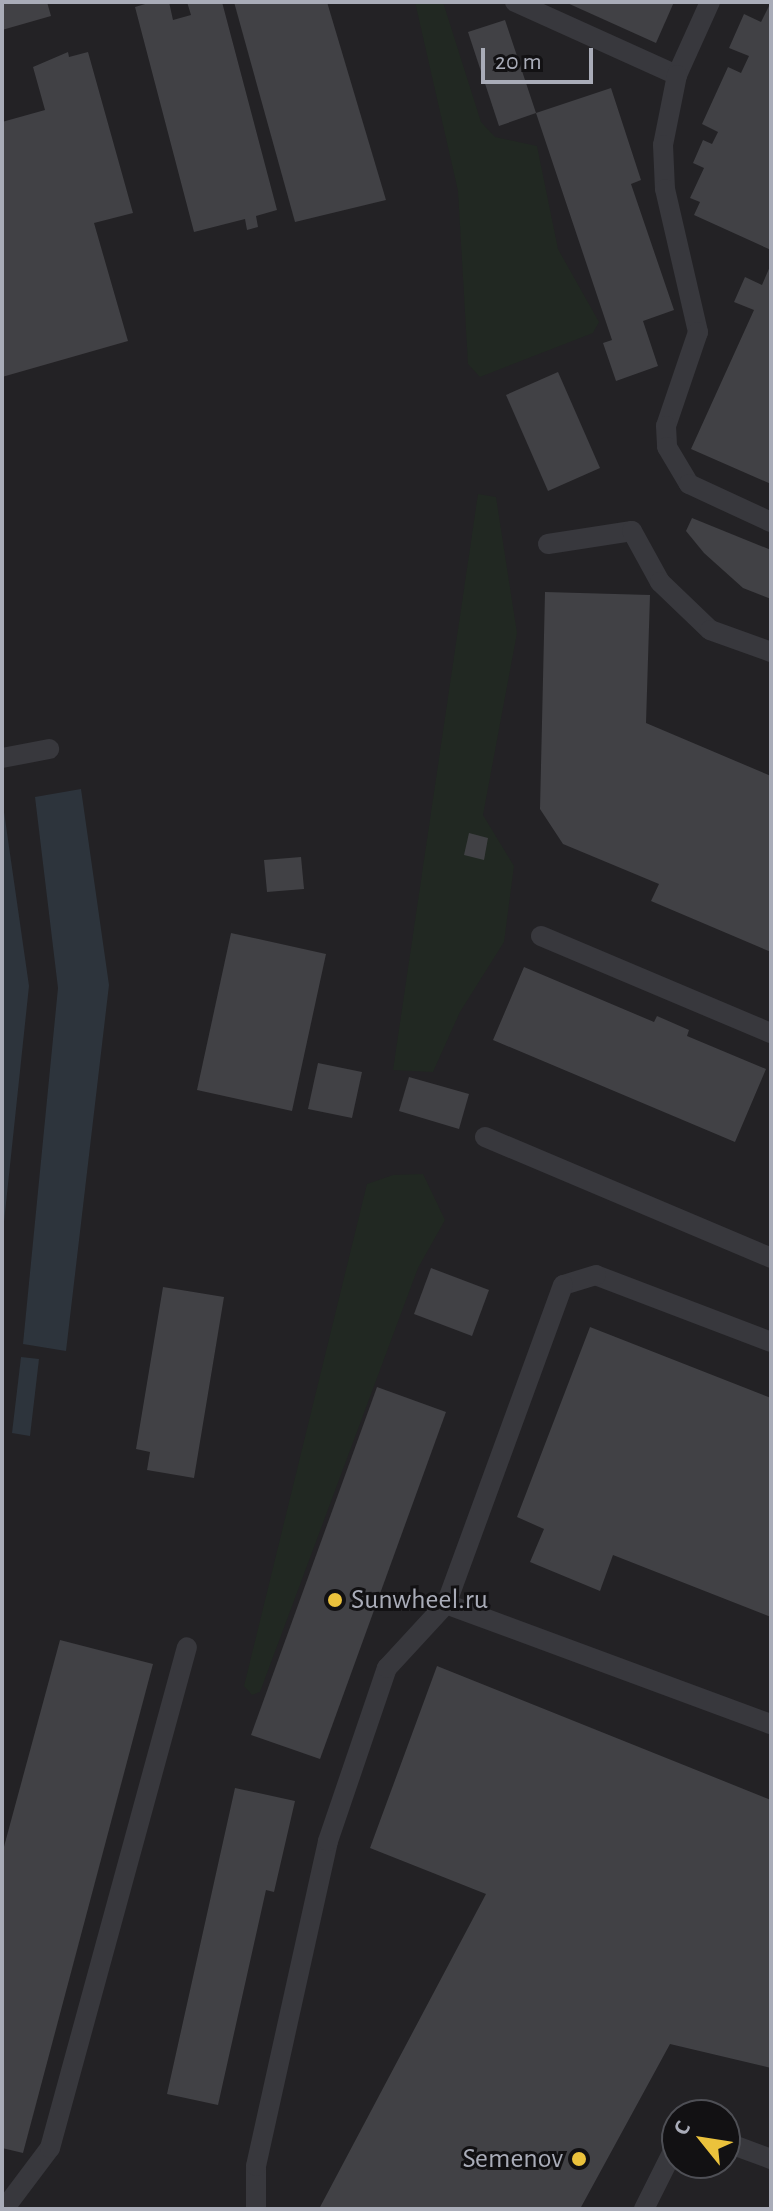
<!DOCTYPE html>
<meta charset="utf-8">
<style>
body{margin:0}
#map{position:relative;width:773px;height:2211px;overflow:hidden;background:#171618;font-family:"Alegreya Sans",sans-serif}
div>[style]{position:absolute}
.built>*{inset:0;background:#232225}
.green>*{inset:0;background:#212822}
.water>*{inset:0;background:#2d343c}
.building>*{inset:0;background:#414145}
.lane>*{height:20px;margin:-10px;padding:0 10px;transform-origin:10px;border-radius:10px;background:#38383d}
.dots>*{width:22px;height:22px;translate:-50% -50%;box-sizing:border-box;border:4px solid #121113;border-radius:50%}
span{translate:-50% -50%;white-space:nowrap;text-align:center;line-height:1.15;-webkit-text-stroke:6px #121113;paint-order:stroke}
.poi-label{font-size:28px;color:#a9acb8}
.left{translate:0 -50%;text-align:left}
.right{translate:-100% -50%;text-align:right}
.frame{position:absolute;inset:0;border:4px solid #a9acb8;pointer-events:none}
.north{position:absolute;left:661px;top:2099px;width:80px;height:80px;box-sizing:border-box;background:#121113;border:2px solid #4e4f55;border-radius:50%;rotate:300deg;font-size:22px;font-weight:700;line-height:32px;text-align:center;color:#a9acb8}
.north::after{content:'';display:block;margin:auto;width:28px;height:36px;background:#ebc23c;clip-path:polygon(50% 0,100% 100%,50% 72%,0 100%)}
.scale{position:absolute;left:481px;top:48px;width:112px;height:36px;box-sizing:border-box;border:4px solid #a9acb8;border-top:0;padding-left:10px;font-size:24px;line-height:28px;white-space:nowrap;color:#a9acb8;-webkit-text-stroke:6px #121113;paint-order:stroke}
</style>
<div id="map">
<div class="built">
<div style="clip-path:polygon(evenodd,2px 2px,771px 2px,771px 2209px,2px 2209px,2px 2px,677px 2115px,725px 2115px,725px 2163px,677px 2163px,677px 2115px)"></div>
</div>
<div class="green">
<div style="clip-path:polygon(415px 2px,443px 2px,481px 122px,495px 137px,537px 146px,558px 249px,599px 322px,593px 333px,480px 377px,468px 364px,458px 191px)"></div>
<div style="clip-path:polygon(478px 494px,496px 497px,517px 633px,483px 815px,514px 866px,504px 942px,460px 1012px,433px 1072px,393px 1070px)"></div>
<div style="clip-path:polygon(423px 1174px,445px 1220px,418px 1268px,260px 1692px,252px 1695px,244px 1686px,367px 1184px,393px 1175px)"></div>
</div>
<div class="water">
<div style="clip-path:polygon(81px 789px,109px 985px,66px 1351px,23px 1344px,58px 988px,35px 797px)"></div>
<div style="clip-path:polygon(2px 798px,29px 986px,2px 1241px)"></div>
<div style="clip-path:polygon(21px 1357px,39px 1359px,30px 1436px,12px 1433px)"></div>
</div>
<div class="building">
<div style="clip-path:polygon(2px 2px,47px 2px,51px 16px,2px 30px)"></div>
<div style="clip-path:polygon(152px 2px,169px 2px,173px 20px,191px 15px,187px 2px,222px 2px,277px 210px,256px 216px,258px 227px,247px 230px,245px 219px,194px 232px,135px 7px)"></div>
<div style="clip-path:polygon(234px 2px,327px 2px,386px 200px,295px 222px)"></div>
<div style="clip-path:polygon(565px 2px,674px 2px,656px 43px)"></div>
<div style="clip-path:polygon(771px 2px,771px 250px,694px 215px,700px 202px,690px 198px,704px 168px,693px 163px,703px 140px,712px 144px,718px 132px,702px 124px,728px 67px,741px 73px,749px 56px,729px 48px,744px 14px,761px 22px)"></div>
<div style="clip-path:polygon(505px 20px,536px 113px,499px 126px,468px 32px)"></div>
<div style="clip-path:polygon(68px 52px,69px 57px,88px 52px,133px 213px,94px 223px,128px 341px,2px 377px,2px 122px,45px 110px,33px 67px)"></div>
<div style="clip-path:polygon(611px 88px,641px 180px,631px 184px,674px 310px,643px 321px,658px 366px,616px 381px,603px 343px,612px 340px,536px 113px)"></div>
<div style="clip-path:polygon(771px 264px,771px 484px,691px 449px,754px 310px,734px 302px,745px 277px,762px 285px)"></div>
<div style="clip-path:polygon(558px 372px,600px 468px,548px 491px,506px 395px)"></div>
<div style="clip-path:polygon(692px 518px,771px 550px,771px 599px,743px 588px,704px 553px,686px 531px)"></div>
<div style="clip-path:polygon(545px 592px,650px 595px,646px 723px,771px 776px,771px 952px,651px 901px,659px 884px,563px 844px,540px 809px)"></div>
<div style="clip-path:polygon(469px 833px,488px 838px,484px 860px,464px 855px)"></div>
<div style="clip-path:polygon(301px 857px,304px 889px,267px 892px,264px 860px)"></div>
<div style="clip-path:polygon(231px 933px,326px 954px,292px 1111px,197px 1090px)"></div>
<div style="clip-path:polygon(524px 967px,654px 1022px,657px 1016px,689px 1030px,687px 1036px,766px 1069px,735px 1142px,493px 1040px)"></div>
<div style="clip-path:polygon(318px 1063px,362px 1072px,352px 1118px,308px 1109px)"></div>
<div style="clip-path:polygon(409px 1077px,469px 1094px,459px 1129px,399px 1111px)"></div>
<div style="clip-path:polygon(431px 1268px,489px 1290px,472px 1336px,414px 1314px)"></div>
<div style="clip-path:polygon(163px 1287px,224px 1297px,194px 1478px,147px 1470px,150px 1452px,136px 1449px)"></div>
<div style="clip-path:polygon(590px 1327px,771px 1398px,771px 1617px,613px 1555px,600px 1591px,530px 1562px,544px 1529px,517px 1517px)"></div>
<div style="clip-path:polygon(377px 1387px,446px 1412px,320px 1759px,251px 1735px)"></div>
<div style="clip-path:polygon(60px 1640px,153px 1664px,23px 2153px,2px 2148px,2px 1854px)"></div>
<div style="clip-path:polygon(437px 1666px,771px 1800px,771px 2068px,670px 2044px,580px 2209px,319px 2209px,486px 1894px,370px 1848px)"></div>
<div style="clip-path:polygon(235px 1788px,295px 1801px,274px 1892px,266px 1890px,218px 2105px,167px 2094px)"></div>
</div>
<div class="lane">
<div style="left:515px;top:2px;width:178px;rotate:24.3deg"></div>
<div style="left:710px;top:2px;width:80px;rotate:114.3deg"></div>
<div style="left:677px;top:75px;width:71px;rotate:101.3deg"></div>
<div style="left:663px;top:145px;width:44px;rotate:87.4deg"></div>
<div style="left:665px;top:189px;width:147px;rotate:77deg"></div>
<div style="left:698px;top:332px;width:99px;rotate:108.8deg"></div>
<div style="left:666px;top:426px;width:21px;rotate:87deg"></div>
<div style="left:667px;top:447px;width:43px;rotate:59.3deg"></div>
<div style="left:689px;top:484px;width:90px;rotate:24.9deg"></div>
<div style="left:548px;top:544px;width:85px;rotate:-8.8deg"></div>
<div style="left:632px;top:531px;width:58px;rotate:61.2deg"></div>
<div style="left:660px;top:582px;width:69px;rotate:43.8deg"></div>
<div style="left:710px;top:630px;width:65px;rotate:19.8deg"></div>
<div style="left:2px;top:758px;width:48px;rotate:-10.8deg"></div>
<div style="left:541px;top:936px;width:250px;rotate:22.9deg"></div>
<div style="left:485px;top:1137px;width:311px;rotate:22.9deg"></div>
<div style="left:771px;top:1342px;width:187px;rotate:-159.1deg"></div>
<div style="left:596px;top:1275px;width:34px;rotate:163deg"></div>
<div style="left:563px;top:1285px;width:340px;rotate:110.1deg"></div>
<div style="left:446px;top:1604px;width:346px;rotate:20.3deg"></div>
<div style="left:725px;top:2142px;width:49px;rotate:20.3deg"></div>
<div style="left:4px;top:2209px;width:76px;rotate:-53deg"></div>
<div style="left:50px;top:2148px;width:519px;rotate:-74.71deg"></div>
<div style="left:256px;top:2209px;width:43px;rotate:-90deg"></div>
<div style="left:256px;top:2166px;width:333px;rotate:-77.5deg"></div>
<div style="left:328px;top:1841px;width:183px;rotate:-71.2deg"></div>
<div style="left:387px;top:1668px;width:87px;rotate:-47.3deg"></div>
<div style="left:644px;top:2209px;width:74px;rotate:-63.4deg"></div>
</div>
<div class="dots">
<div style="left:335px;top:1600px;background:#ebc23c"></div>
<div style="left:579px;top:2159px;background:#ebc23c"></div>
</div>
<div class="poi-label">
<span class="left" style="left:351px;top:1600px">Sunwheel.ru</span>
<span class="right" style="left:563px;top:2159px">Semenov</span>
</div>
<div class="frame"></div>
<div class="north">С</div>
<div class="scale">20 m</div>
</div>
